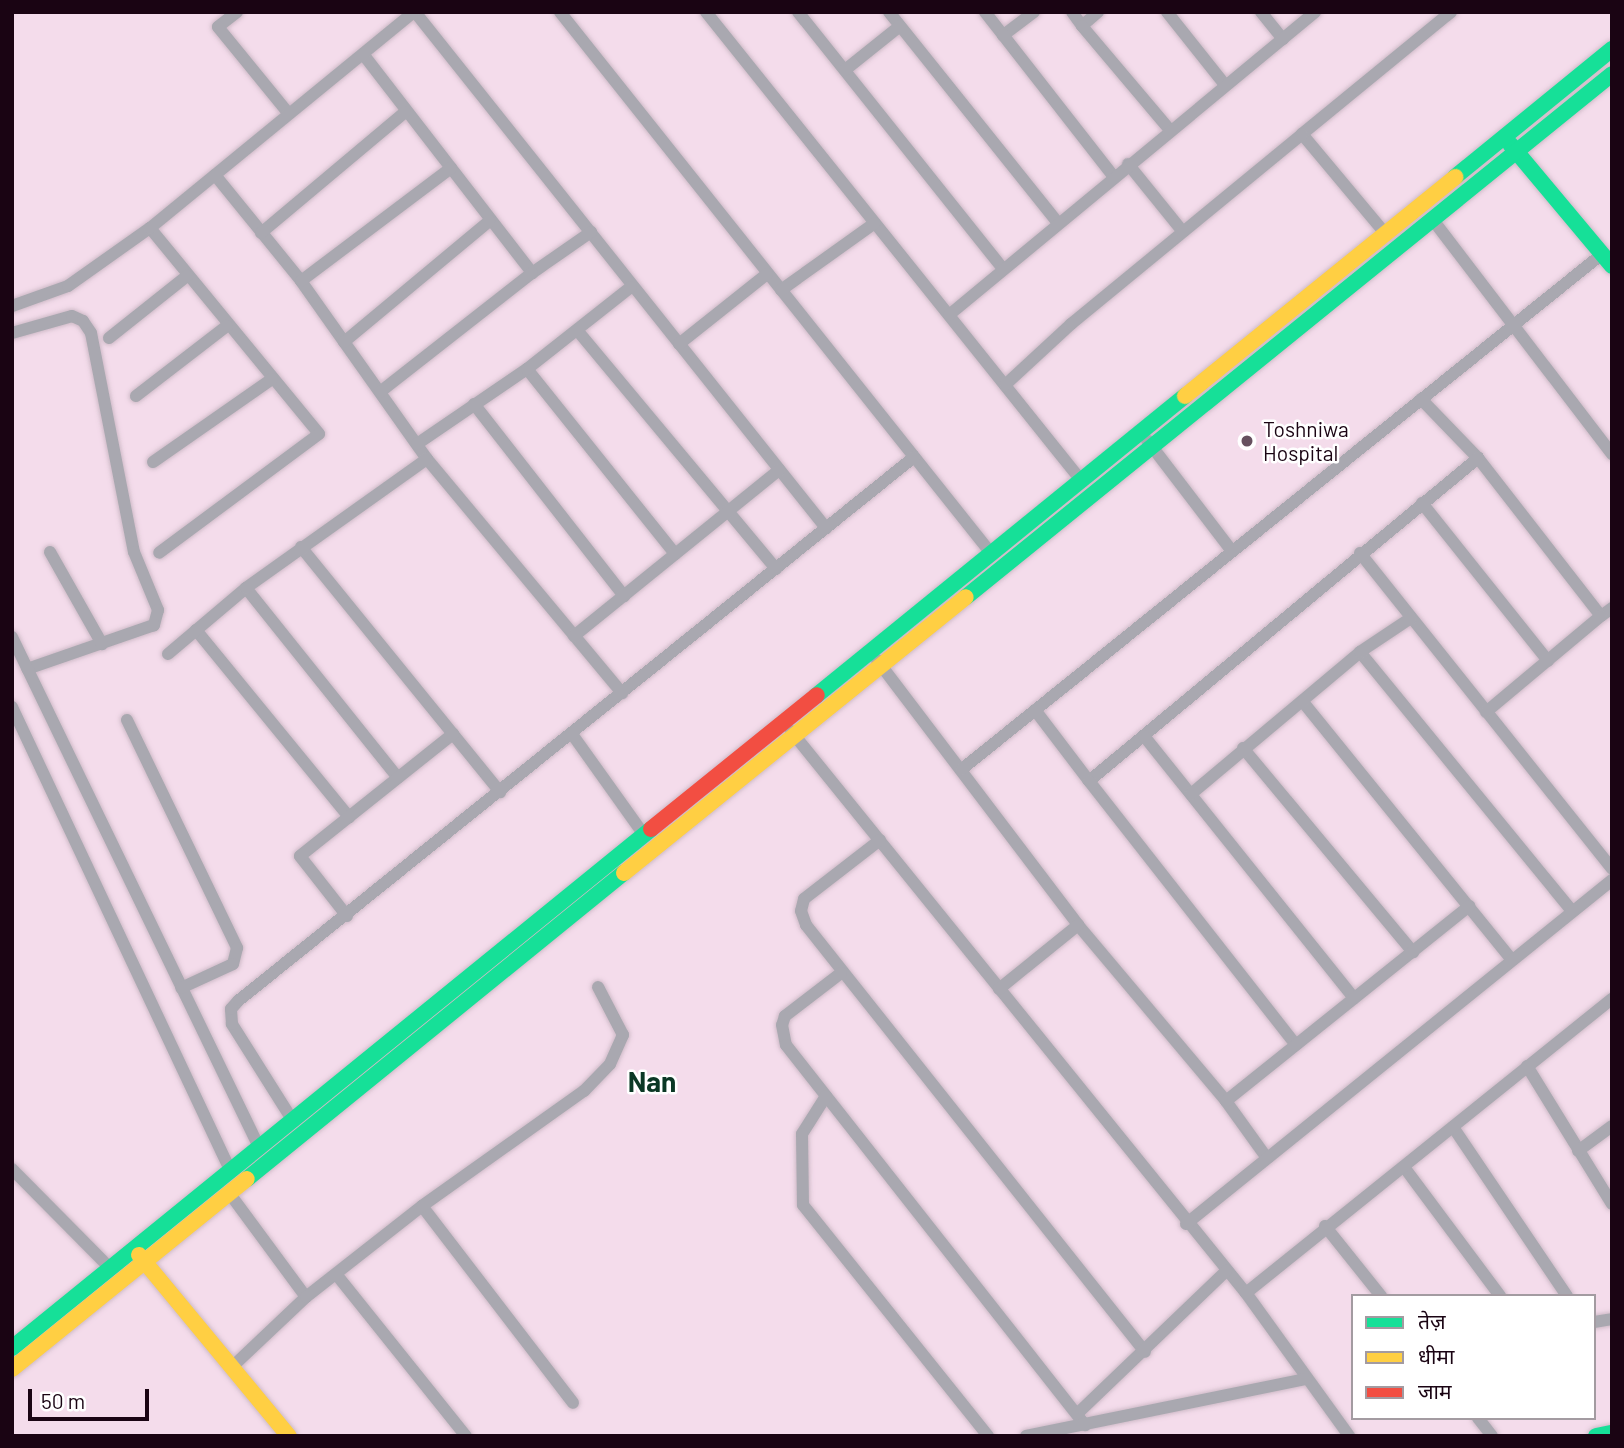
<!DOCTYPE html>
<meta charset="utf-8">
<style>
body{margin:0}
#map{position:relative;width:1624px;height:1448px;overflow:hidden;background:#f4dceb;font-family:Barlow,"Noto Sans Devanagari",sans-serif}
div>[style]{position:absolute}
.roads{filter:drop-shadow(0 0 2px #cfbbc8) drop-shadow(0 0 2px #cfbbc8)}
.street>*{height:12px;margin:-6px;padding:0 6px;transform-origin:6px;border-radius:6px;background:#a9a8b0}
.fast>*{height:16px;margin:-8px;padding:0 8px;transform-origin:8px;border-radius:8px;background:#16e098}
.slow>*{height:16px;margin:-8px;padding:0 8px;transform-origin:8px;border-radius:8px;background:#ffcf43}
.jam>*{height:16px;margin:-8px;padding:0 8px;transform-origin:8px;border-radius:8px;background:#f24e42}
.dots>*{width:19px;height:19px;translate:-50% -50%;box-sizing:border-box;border:4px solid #fff;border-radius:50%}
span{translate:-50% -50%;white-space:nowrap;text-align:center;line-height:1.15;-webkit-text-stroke:5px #fff;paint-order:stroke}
.poi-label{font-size:21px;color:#1a0413}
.left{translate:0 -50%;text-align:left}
.district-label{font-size:28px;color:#0b3825;font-weight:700}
.frame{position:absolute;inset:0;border:14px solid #1a0413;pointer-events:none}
.legend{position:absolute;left:1351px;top:1294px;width:245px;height:126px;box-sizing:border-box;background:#fff;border:2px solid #a39ba1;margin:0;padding:9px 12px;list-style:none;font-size:21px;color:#1a0413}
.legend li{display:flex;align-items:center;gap:14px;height:35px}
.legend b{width:35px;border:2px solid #a39ba1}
.scale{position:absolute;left:28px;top:1389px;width:121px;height:32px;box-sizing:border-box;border:4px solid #1a0413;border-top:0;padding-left:9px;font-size:21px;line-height:24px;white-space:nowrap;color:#1a0413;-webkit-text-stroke:5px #fff;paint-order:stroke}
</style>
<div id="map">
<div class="roads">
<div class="street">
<div style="left:237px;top:12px;width:24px;rotate:142deg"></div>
<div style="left:218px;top:27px;width:112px;rotate:50.8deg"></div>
<div style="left:415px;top:12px;width:660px;rotate:51.46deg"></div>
<div style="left:560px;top:12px;width:690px;rotate:51.47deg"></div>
<div style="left:706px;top:12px;width:598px;rotate:51.31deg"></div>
<div style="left:798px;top:12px;width:329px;rotate:51.4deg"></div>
<div style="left:889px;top:12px;width:269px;rotate:51.3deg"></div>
<div style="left:985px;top:12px;width:29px;rotate:52deg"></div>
<div style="left:1034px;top:12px;width:39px;rotate:143deg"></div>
<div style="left:1003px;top:35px;width:179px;rotate:52deg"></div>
<div style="left:1072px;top:12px;width:17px;rotate:54deg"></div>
<div style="left:1098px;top:12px;width:21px;rotate:139deg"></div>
<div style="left:1082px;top:26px;width:136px;rotate:49.8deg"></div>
<div style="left:1167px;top:12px;width:93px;rotate:51.5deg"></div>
<div style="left:1261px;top:12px;width:35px;rotate:51deg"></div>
<div style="left:363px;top:54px;width:277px;rotate:52.3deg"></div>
<div style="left:532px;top:273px;width:72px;rotate:-34.8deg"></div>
<div style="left:845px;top:70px;width:70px;rotate:-38.7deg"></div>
<div style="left:1128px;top:164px;width:87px;rotate:51deg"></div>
<div style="left:215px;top:175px;width:136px;rotate:50.9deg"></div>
<div style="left:301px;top:281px;width:218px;rotate:54.7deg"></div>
<div style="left:427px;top:459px;width:305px;rotate:50.2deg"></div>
<div style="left:1433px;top:220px;width:295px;rotate:52.6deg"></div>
<div style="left:150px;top:228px;width:266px;rotate:50.6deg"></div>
<div style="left:319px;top:434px;width:199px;rotate:143.4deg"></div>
<div style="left:1384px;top:232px;width:128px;rotate:-129.9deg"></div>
<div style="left:1302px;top:134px;width:193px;rotate:-39.3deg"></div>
<div style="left:261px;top:233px;width:188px;rotate:-40deg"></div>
<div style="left:301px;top:281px;width:188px;rotate:-37deg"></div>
<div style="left:781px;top:290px;width:115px;rotate:-35.5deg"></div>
<div style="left:12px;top:306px;width:59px;rotate:-19.7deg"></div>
<div style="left:68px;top:286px;width:100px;rotate:-35.3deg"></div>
<div style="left:150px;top:228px;width:341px;rotate:-39.3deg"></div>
<div style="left:949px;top:315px;width:475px;rotate:-39.6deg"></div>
<div style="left:577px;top:330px;width:311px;rotate:50.2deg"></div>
<div style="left:12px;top:333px;width:62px;rotate:-15.8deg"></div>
<div style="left:72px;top:316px;width:12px;rotate:24deg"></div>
<div style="left:83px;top:321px;width:14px;rotate:56deg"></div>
<div style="left:91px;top:333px;width:223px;rotate:78.9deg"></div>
<div style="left:134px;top:552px;width:63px;rotate:67.5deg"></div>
<div style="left:158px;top:610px;width:16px;rotate:105deg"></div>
<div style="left:154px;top:625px;width:134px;rotate:160.9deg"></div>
<div style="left:109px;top:338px;width:100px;rotate:-38.5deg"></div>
<div style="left:344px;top:342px;width:189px;rotate:-39.8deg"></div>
<div style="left:679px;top:344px;width:112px;rotate:-38.5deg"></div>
<div style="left:527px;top:369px;width:237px;rotate:51.3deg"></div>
<div style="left:1005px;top:385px;width:90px;rotate:-42.7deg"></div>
<div style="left:1071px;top:324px;width:299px;rotate:-39.4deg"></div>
<div style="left:380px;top:392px;width:193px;rotate:-38.1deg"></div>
<div style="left:136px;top:396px;width:115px;rotate:-37.6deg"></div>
<div style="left:1421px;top:399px;width:82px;rotate:46deg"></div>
<div style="left:1478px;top:458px;width:200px;rotate:52.1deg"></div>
<div style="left:1601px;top:616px;width:14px;rotate:-36deg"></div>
<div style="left:474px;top:404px;width:244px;rotate:52deg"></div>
<div style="left:1147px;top:440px;width:140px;rotate:52.6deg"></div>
<div style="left:417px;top:444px;width:133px;rotate:-34.3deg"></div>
<div style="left:527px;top:369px;width:132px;rotate:-38.3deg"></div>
<div style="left:153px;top:462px;width:145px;rotate:-34.9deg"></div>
<div style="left:1422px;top:503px;width:202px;rotate:51.4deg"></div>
<div style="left:301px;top:547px;width:316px;rotate:50.9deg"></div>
<div style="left:50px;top:552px;width:106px;rotate:60.5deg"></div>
<div style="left:1360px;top:553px;width:404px;rotate:51.4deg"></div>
<div style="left:246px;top:588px;width:243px;rotate:51.3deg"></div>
<div style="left:196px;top:630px;width:242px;rotate:50.7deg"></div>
<div style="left:574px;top:636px;width:264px;rotate:-39deg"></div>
<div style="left:12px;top:637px;width:569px;rotate:64.16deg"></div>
<div style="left:1360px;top:652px;width:332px;rotate:50.7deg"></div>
<div style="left:168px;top:654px;width:102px;rotate:-40.2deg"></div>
<div style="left:246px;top:588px;width:222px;rotate:-35.5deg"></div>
<div style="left:877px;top:660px;width:333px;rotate:52.8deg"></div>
<div style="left:1078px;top:925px;width:230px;rotate:49.9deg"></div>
<div style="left:1226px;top:1101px;width:70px;rotate:54.3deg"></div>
<div style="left:1303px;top:702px;width:332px;rotate:51deg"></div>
<div style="left:12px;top:707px;width:514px;rotate:64.78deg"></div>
<div style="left:1035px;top:710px;width:89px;rotate:52.7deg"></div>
<div style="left:1089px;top:781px;width:506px;rotate:-39.7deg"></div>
<div style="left:1486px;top:712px;width:150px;rotate:-39.9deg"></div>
<div style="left:127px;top:720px;width:253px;rotate:64.2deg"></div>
<div style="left:237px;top:948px;width:16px;rotate:104deg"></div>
<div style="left:233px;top:964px;width:57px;rotate:155.2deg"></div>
<div style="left:791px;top:731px;width:723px;rotate:51.01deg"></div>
<div style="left:1246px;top:1293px;width:176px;rotate:54.2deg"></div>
<div style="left:572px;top:734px;width:124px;rotate:54.5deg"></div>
<div style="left:1144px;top:736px;width:336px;rotate:51.3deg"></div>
<div style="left:1243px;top:748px;width:266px;rotate:50.2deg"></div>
<div style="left:962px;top:769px;width:821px;rotate:-38.82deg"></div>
<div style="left:1089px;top:781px;width:335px;rotate:51.9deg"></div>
<div style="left:1191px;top:794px;width:221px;rotate:-40deg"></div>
<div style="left:1360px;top:652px;width:61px;rotate:-33.7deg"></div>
<div style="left:880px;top:840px;width:96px;rotate:142.2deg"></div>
<div style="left:804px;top:899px;width:12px;rotate:104deg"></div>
<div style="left:801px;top:911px;width:15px;rotate:70deg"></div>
<div style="left:806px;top:925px;width:545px;rotate:51.55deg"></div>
<div style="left:347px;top:916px;width:76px;rotate:-128.1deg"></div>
<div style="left:300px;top:856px;width:196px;rotate:-38.6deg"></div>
<div style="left:841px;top:973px;width:71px;rotate:142.5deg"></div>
<div style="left:785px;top:1016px;width:9px;rotate:108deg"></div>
<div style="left:782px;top:1025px;width:20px;rotate:79deg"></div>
<div style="left:786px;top:1045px;width:484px;rotate:51.8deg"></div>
<div style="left:999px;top:989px;width:102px;rotate:-39deg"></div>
<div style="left:1527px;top:1066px;width:162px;rotate:58.4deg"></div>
<div style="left:826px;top:1096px;width:45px;rotate:122.3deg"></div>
<div style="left:802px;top:1134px;width:71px;rotate:89.2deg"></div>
<div style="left:803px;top:1205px;width:296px;rotate:51.3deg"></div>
<div style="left:1226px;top:1101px;width:312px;rotate:-38.7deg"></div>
<div style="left:293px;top:1121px;width:115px;rotate:-122.2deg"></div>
<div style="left:232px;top:1024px;width:15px;rotate:-94deg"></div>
<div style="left:231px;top:1009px;width:11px;rotate:-49deg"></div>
<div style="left:238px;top:1001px;width:868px;rotate:-38.82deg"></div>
<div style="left:1453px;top:1127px;width:204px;rotate:56deg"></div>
<div style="left:1578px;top:1151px;width:42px;rotate:-36.3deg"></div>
<div style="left:1404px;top:1167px;width:161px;rotate:53.3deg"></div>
<div style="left:12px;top:1169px;width:141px;rotate:45.3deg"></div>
<div style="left:230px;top:1194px;width:128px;rotate:53.6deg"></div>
<div style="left:422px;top:1206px;width:248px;rotate:52.5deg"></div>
<div style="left:1186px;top:1224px;width:548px;rotate:-38.92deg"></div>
<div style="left:1325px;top:1226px;width:90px;rotate:51.3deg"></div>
<div style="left:336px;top:1274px;width:208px;rotate:51.3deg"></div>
<div style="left:1246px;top:1293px;width:469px;rotate:-38.8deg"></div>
<div style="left:1594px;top:1322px;width:18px;rotate:-9deg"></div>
<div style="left:232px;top:1367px;width:102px;rotate:-43.4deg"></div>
<div style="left:306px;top:1297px;width:147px;rotate:-38.1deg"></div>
<div style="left:422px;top:1206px;width:199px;rotate:-35.4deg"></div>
<div style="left:584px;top:1091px;width:37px;rotate:-46deg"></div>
<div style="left:610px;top:1064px;width:32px;rotate:-66deg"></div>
<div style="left:623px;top:1035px;width:54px;rotate:-117.5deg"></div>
<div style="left:1077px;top:1414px;width:207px;rotate:-43.8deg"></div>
<div style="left:1478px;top:1418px;width:23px;rotate:52deg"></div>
<div style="left:1026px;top:1436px;width:286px;rotate:-11.5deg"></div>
</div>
<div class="fast">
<div style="left:1510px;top:144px;width:159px;rotate:50.1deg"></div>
<div style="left:1455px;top:177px;width:203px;rotate:-39.2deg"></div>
<div style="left:966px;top:597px;width:831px;rotate:-38.99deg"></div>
<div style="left:817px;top:695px;width:474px;rotate:-39.1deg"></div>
<div style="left:247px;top:1179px;width:486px;rotate:-39.1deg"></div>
<div style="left:12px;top:1348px;width:823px;rotate:-39.08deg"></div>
<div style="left:1596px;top:1436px;width:16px;rotate:-11deg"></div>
</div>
<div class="slow">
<div style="left:1185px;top:396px;width:348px;rotate:-39deg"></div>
<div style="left:624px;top:873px;width:439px;rotate:-38.9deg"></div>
<div style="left:139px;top:1255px;width:235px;rotate:50.4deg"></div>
<div style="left:12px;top:1369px;width:302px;rotate:-39deg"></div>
</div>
<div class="jam">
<div style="left:651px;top:829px;width:213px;rotate:-38.9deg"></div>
</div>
</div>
<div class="dots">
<div style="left:1247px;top:441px;background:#66505f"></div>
</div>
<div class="poi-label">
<span class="left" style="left:1263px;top:441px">Toshniwa<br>Hospital</span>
</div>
<div class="district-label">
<span style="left:652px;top:1081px">Nan</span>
</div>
<div class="frame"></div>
<ul class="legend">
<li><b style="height:9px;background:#16e098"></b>तेज़</li>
<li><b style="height:9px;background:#ffcf43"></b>धीमा</li>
<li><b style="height:9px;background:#f24e42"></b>जाम</li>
</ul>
<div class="scale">50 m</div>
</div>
